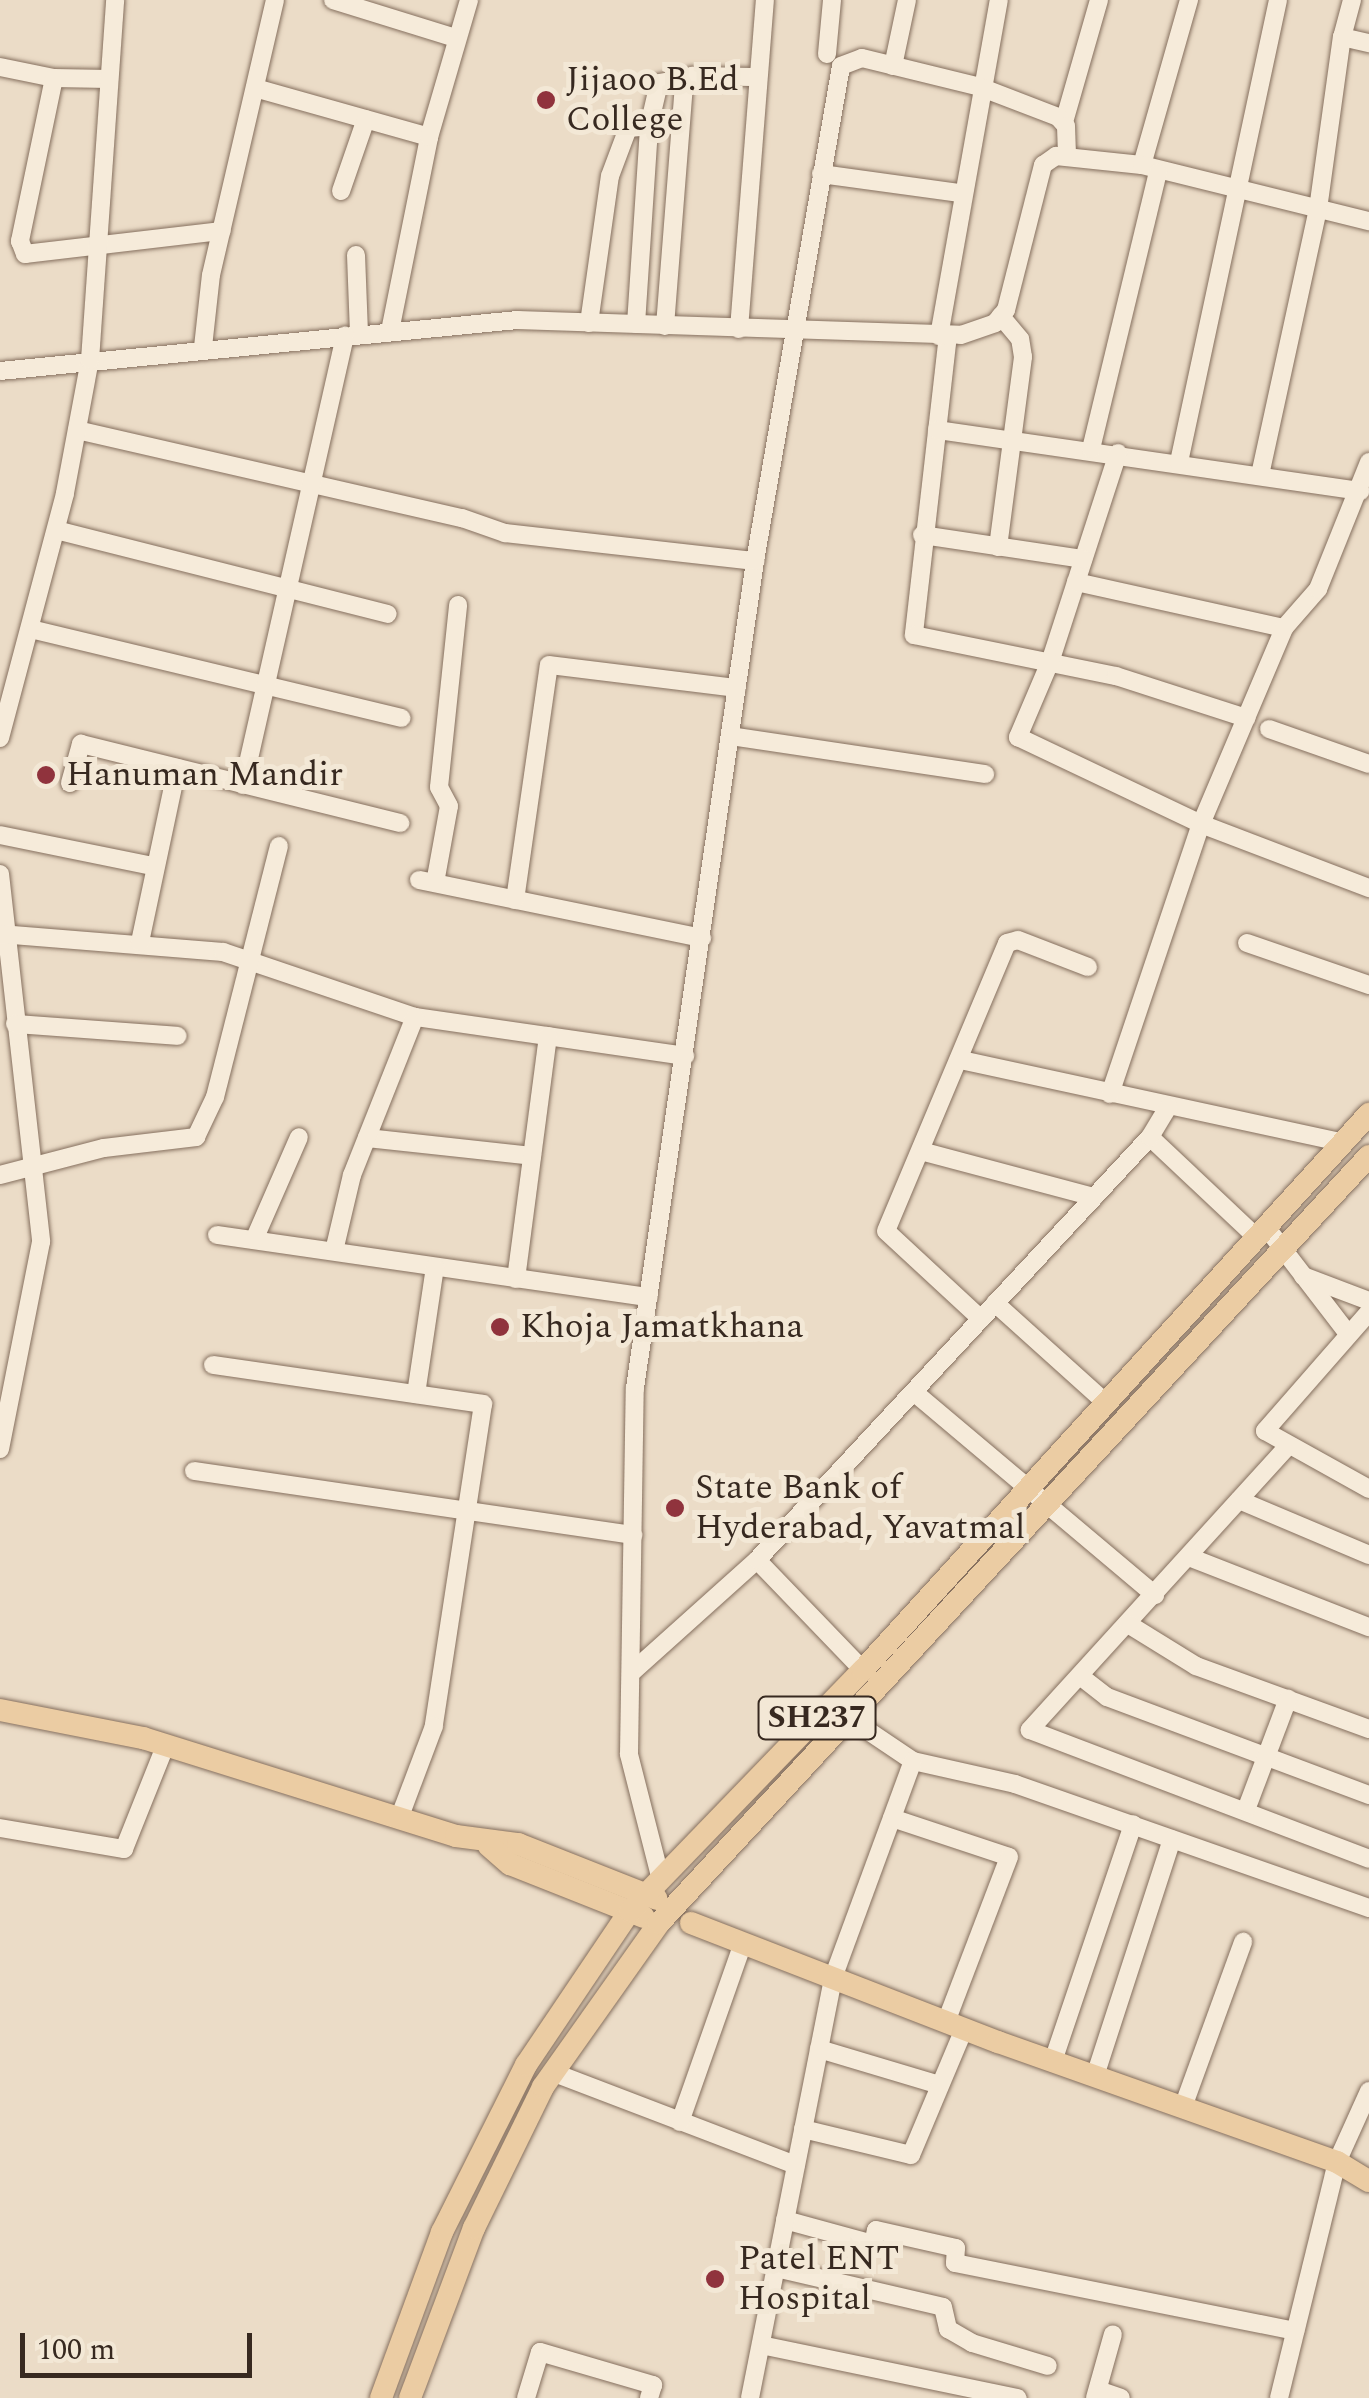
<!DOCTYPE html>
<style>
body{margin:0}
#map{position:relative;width:1369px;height:2398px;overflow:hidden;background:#ebdcc7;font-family:Spectral,serif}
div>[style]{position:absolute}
.roads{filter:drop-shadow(0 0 2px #856f5e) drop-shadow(0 0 2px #856f5e)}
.minor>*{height:18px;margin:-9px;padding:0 9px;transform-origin:9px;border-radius:9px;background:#f6ebda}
.major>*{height:22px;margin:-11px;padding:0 11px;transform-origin:11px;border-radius:11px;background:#ebcca3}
.dots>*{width:28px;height:28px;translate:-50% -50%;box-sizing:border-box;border:5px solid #f3e8d6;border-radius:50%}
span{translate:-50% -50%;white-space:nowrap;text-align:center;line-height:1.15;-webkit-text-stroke:10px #f3e8d6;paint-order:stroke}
.shield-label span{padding:2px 8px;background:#f3e8d6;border:2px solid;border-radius:8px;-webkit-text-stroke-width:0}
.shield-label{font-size:32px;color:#372920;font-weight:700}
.poi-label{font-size:35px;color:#372920}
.left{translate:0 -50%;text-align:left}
.scale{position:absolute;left:20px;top:2333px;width:232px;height:45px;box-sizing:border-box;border:5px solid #372920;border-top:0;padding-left:12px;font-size:30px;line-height:35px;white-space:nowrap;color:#372920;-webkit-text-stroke:8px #f3e8d6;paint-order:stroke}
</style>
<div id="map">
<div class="roads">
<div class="minor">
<div style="left:333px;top:0;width:129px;rotate:17.2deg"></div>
<div style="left:1352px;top:0;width:38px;rotate:105deg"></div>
<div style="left:1342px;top:37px;width:28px;rotate:13deg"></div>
<div style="left:827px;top:54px;width:54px;rotate:-84.7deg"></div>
<div style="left:893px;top:66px;width:67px;rotate:-78deg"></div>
<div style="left:0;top:67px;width:55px;rotate:11.5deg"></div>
<div style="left:54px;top:78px;width:55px;rotate:1deg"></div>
<div style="left:54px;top:78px;width:167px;rotate:101.8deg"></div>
<div style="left:20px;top:241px;width:14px;rotate:69deg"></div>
<div style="left:25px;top:254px;width:198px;rotate:-6.7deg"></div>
<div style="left:255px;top:88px;width:181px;rotate:15.7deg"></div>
<div style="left:1064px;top:122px;width:127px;rotate:-74deg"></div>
<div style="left:1142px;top:165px;width:172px;rotate:-74.1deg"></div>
<div style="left:821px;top:174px;width:139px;rotate:7.8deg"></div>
<div style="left:341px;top:191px;width:76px;rotate:-70.9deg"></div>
<div style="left:356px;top:255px;width:78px;rotate:87.8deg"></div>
<div style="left:589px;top:323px;width:148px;rotate:-81.9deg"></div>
<div style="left:610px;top:176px;width:51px;rotate:-69.4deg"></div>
<div style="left:628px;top:128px;width:21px;rotate:-5deg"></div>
<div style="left:636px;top:324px;width:198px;rotate:-86.2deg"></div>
<div style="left:649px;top:126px;width:44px;rotate:-76.9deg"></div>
<div style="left:659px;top:83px;width:28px;rotate:-10deg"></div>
<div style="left:665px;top:326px;width:244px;rotate:-85.5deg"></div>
<div style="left:684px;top:83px;width:11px;rotate:-41deg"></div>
<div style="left:692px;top:76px;width:64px;rotate:0.9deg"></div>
<div style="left:739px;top:329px;width:330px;rotate:-85.5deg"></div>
<div style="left:390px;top:331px;width:198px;rotate:-78.6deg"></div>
<div style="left:429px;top:137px;width:143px;rotate:-73.7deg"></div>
<div style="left:948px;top:335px;width:302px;rotate:96.5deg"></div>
<div style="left:914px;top:635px;width:206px;rotate:11.5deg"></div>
<div style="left:1116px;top:676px;width:137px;rotate:17.9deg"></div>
<div style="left:939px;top:336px;width:341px;rotate:-79.9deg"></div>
<div style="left:203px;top:347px;width:72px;rotate:-83.7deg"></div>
<div style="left:211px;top:275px;width:282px;rotate:-76.9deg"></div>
<div style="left:0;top:371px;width:520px;rotate:-5.63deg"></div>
<div style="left:517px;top:320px;width:444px;rotate:1.9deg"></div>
<div style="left:961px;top:335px;width:36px;rotate:-19deg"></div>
<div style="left:995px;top:323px;width:17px;rotate:-50deg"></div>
<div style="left:1006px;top:310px;width:150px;rotate:-75.7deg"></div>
<div style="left:1043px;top:165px;width:16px;rotate:-35deg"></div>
<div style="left:1056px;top:156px;width:86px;rotate:6deg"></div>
<div style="left:1142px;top:165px;width:234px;rotate:13.9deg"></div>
<div style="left:77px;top:430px;width:395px;rotate:12.9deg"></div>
<div style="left:462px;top:518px;width:46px;rotate:19.2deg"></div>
<div style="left:505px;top:533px;width:252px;rotate:6.4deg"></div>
<div style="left:937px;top:430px;width:428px;rotate:8.2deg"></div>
<div style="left:1091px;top:449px;width:284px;rotate:-76.4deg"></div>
<div style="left:1118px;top:453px;width:220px;rotate:108deg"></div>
<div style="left:1050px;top:662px;width:82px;rotate:113.1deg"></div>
<div style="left:1018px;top:737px;width:203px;rotate:25.4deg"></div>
<div style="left:1201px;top:824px;width:180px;rotate:20.9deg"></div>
<div style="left:1179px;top:462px;width:472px;rotate:-77.9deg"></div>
<div style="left:1260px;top:475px;width:272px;rotate:-77.7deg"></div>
<div style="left:1318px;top:209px;width:174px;rotate:-82.1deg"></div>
<div style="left:56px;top:530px;width:342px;rotate:14.2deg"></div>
<div style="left:922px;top:535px;width:163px;rotate:8.5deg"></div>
<div style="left:998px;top:547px;width:192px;rotate:-82.5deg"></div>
<div style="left:1023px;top:357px;width:18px;rotate:-99deg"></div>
<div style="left:1020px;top:339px;width:30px;rotate:-130deg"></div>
<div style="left:1076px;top:582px;width:213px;rotate:12.5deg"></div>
<div style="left:31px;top:629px;width:381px;rotate:13.5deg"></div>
<div style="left:1269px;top:729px;width:106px;rotate:19.3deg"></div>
<div style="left:730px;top:736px;width:258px;rotate:8.5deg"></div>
<div style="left:0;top:738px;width:253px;rotate:-75.1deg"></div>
<div style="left:65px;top:493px;width:135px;rotate:-79.4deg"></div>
<div style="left:90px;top:360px;width:361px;rotate:-86deg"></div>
<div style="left:70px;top:783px;width:41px;rotate:-74.2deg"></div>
<div style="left:81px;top:744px;width:329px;rotate:13.9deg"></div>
<div style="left:243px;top:785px;width:461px;rotate:-77.2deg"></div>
<div style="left:0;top:835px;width:156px;rotate:11.5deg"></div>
<div style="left:0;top:874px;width:370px;rotate:83.6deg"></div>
<div style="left:41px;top:1242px;width:211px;rotate:101.2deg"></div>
<div style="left:419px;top:880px;width:289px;rotate:11.6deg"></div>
<div style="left:435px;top:883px;width:78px;rotate:-79.7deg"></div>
<div style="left:449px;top:806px;width:21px;rotate:-118deg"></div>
<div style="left:439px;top:787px;width:183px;rotate:-84deg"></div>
<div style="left:515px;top:900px;width:237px;rotate:-81.8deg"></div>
<div style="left:549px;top:665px;width:189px;rotate:7deg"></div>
<div style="left:0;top:934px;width:224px;rotate:4.6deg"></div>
<div style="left:223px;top:952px;width:203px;rotate:18.7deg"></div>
<div style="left:415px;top:1017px;width:273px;rotate:8.2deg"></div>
<div style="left:140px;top:942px;width:178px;rotate:-78deg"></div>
<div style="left:1247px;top:943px;width:129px;rotate:19deg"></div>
<div style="left:15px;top:1024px;width:163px;rotate:4.2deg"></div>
<div style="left:961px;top:1060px;width:392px;rotate:12.2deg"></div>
<div style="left:1110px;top:1094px;width:285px;rotate:-71.4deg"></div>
<div style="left:1201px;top:824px;width:213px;rotate:-67deg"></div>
<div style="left:1284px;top:628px;width:52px;rotate:-48.9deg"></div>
<div style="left:1318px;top:589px;width:137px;rotate:-68.1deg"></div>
<div style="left:1150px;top:1137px;width:146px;rotate:43.3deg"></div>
<div style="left:367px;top:1138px;width:166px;rotate:6.2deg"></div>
<div style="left:921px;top:1151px;width:179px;rotate:14.9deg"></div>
<div style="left:0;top:1175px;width:107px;rotate:-14.6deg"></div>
<div style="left:104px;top:1148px;width:93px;rotate:-6.8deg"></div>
<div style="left:196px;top:1137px;width:44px;rotate:-64.6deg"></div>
<div style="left:215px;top:1097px;width:259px;rotate:-75.7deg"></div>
<div style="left:1266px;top:1227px;width:135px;rotate:52.5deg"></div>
<div style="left:217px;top:1235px;width:436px;rotate:8.2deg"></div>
<div style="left:254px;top:1240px;width:112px;rotate:-66.4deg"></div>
<div style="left:334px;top:1251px;width:78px;rotate:-76.7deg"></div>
<div style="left:352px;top:1175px;width:170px;rotate:-68.3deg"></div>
<div style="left:1303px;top:1276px;width:71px;rotate:20.7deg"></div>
<div style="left:516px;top:1279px;width:245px;rotate:-82.5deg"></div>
<div style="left:995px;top:1303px;width:147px;rotate:42deg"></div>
<div style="left:1369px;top:1312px;width:158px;rotate:131.2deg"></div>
<div style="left:1265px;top:1431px;width:119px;rotate:29.1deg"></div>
<div style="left:981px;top:1319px;width:129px;rotate:-137.2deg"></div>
<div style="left:886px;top:1231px;width:312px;rotate:-67.2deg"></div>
<div style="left:1007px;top:943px;width:11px;rotate:-15deg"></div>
<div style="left:1018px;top:940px;width:75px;rotate:21.1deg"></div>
<div style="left:213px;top:1365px;width:273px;rotate:8.2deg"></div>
<div style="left:483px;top:1404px;width:326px;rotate:98.7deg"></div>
<div style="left:434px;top:1726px;width:96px;rotate:110.7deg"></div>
<div style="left:915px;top:1393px;width:314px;rotate:40.1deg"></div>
<div style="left:416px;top:1394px;width:128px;rotate:-81.5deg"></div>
<div style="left:1288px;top:1446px;width:384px;rotate:132.3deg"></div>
<div style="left:1030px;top:1730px;width:363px;rotate:20.8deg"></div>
<div style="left:194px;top:1471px;width:444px;rotate:8.3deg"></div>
<div style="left:1239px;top:1500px;width:141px;rotate:22.9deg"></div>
<div style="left:1189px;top:1557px;width:193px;rotate:21.3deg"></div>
<div style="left:757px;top:1560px;width:153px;rotate:46.1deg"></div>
<div style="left:1128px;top:1624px;width:80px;rotate:31.7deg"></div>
<div style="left:1196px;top:1666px;width:184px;rotate:20deg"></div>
<div style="left:631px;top:1673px;width:169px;rotate:-41.9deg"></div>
<div style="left:757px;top:1560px;width:577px;rotate:-47.11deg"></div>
<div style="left:1150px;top:1137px;width:35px;rotate:-59deg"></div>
<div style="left:1080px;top:1676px;width:34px;rotate:38deg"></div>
<div style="left:1107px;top:1697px;width:280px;rotate:20.5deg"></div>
<div style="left:852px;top:1720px;width:73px;rotate:33.9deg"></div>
<div style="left:913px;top:1761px;width:105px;rotate:12.7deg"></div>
<div style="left:1015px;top:1784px;width:375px;rotate:19.3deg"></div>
<div style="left:1246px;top:1810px;width:119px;rotate:-69.3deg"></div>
<div style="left:892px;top:1818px;width:123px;rotate:18.4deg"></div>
<div style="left:1009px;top:1857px;width:177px;rotate:110.9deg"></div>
<div style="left:0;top:1828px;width:126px;rotate:9.6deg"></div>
<div style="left:124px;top:1849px;width:113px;rotate:-68.2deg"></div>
<div style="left:660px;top:1876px;width:126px;rotate:-104.3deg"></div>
<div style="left:629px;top:1754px;width:366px;rotate:-89.1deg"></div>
<div style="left:635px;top:1388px;width:836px;rotate:-81.74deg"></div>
<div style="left:755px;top:561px;width:502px;rotate:-80.14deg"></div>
<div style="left:841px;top:66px;width:22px;rotate:-21deg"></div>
<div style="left:862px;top:58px;width:122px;rotate:13.8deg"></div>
<div style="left:980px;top:87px;width:84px;rotate:21deg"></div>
<div style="left:1058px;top:117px;width:12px;rotate:48deg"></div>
<div style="left:1066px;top:126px;width:29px;rotate:88deg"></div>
<div style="left:819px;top:2049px;width:126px;rotate:16.6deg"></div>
<div style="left:1053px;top:2061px;width:250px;rotate:-71.3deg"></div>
<div style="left:552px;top:2072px;width:261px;rotate:20.9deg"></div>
<div style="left:1095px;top:2076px;width:249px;rotate:-72deg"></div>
<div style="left:1183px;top:2107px;width:176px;rotate:-70deg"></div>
<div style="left:680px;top:2122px;width:190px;rotate:-70.6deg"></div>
<div style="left:803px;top:2129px;width:111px;rotate:13.5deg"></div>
<div style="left:911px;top:2155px;width:137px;rotate:-67.2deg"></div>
<div style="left:785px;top:2220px;width:91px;rotate:15.3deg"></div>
<div style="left:873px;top:2244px;width:14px;rotate:-78deg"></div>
<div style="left:876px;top:2230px;width:82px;rotate:12.7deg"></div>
<div style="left:956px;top:2248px;width:15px;rotate:94deg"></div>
<div style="left:955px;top:2263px;width:347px;rotate:11.3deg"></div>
<div style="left:776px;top:2268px;width:171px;rotate:13.1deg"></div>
<div style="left:943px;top:2307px;width:23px;rotate:77deg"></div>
<div style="left:948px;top:2329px;width:28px;rotate:30deg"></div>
<div style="left:972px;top:2343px;width:79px;rotate:16.8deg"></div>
<div style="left:761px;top:2345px;width:262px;rotate:11.7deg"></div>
<div style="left:1098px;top:2390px;width:24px;rotate:19deg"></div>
<div style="left:526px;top:2398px;width:48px;rotate:-73.1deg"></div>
<div style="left:540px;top:2352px;width:118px;rotate:16.3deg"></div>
<div style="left:653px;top:2385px;width:14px;rotate:107deg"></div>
<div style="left:750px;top:2398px;width:428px;rotate:-78.8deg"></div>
<div style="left:833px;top:1978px;width:231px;rotate:-69.8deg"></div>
<div style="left:1095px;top:2398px;width:66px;rotate:-74.3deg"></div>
<div style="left:1279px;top:2398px;width:243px;rotate:-76.2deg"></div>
<div style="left:1337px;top:2162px;width:78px;rotate:-65.7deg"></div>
</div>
<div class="major">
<div style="left:0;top:1710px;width:146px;rotate:11.1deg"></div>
<div style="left:143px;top:1738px;width:328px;rotate:17.4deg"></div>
<div style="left:456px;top:1836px;width:63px;rotate:7.4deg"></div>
<div style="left:518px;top:1844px;width:149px;rotate:21.6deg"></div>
<div style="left:489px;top:1846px;width:28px;rotate:41deg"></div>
<div style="left:510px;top:1864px;width:144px;rotate:21.6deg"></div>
<div style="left:691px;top:1923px;width:329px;rotate:21.2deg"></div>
<div style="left:998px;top:2042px;width:360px;rotate:19.5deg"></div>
<div style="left:1337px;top:2162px;width:37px;rotate:31deg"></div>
<div style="left:381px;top:2398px;width:177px;rotate:-69.8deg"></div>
<div style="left:442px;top:2232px;width:187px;rotate:-63.3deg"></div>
<div style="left:526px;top:2065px;width:186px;rotate:-56deg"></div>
<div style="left:630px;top:1911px;width:335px;rotate:-46deg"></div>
<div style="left:863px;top:1670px;width:752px;rotate:-47.7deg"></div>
<div style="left:410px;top:2398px;width:182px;rotate:-69.4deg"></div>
<div style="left:474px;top:2228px;width:157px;rotate:-63.9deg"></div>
<div style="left:543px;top:2087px;width:201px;rotate:-54.7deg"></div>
<div style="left:659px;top:1923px;width:1045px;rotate:-47.21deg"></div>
</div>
</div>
<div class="dots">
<div style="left:546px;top:100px;background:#90333d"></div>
<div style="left:46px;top:775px;background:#90333d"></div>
<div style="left:500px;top:1327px;background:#90333d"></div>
<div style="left:675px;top:1508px;background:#90333d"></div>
<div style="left:715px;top:2279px;background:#90333d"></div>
</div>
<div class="shield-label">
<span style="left:817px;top:1718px">SH237</span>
</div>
<div class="poi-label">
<span class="left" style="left:566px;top:100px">Jijaoo B.Ed<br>College</span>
<span class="left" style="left:66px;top:775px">Hanuman Mandir</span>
<span class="left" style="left:520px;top:1327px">Khoja Jamatkhana</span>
<span class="left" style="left:695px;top:1508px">State Bank of<br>Hyderabad, Yavatmal</span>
<span class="left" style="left:738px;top:2279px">Patel ENT<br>Hospital</span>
</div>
<div class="scale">100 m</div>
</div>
